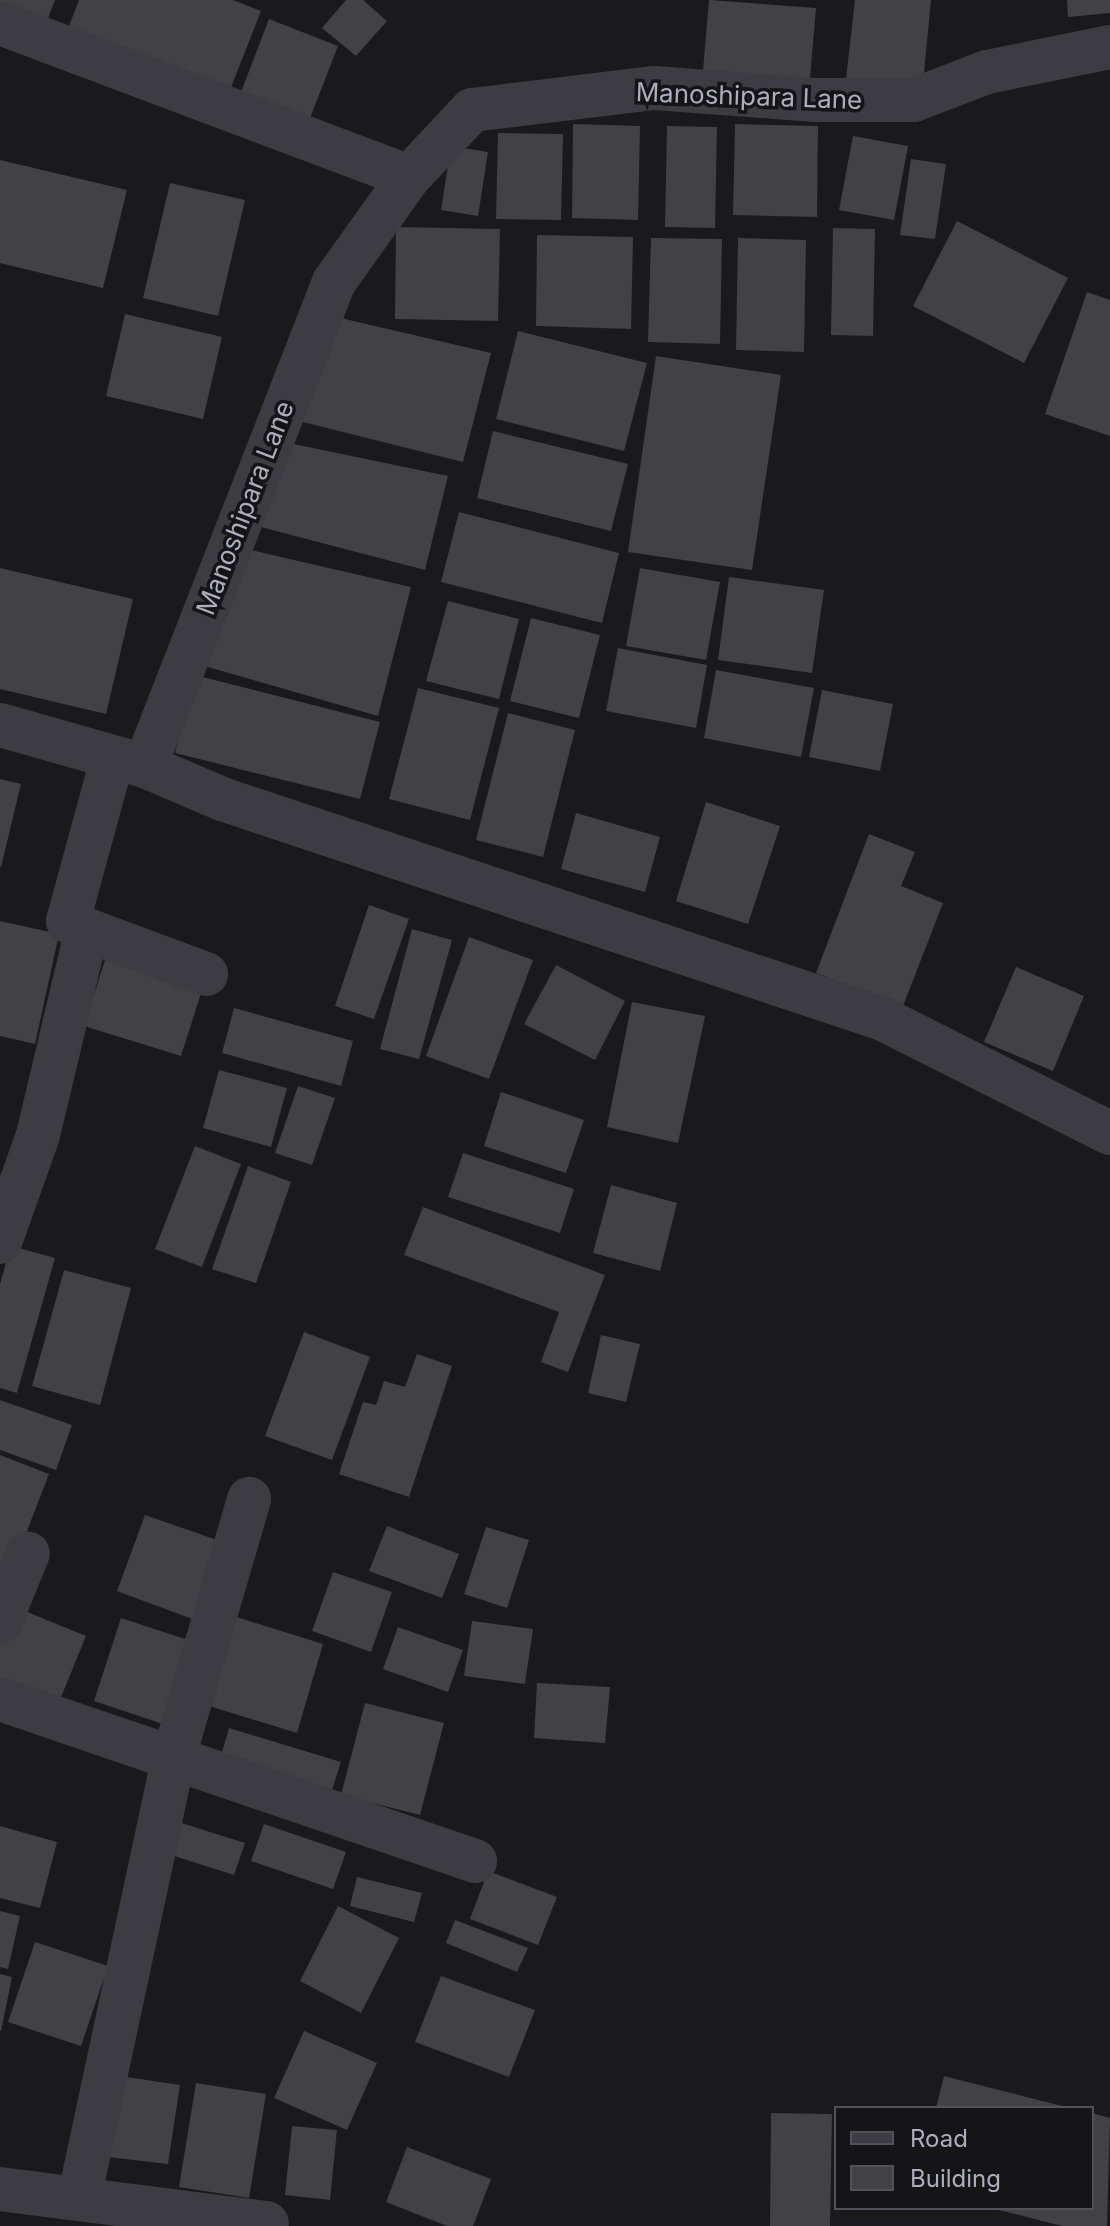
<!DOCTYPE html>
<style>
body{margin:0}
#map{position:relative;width:1110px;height:2226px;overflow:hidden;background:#1a191c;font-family:Inter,sans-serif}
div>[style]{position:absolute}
.building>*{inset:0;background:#414146}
.minor>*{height:44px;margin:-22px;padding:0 22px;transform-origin:22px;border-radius:22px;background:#3d3c42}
span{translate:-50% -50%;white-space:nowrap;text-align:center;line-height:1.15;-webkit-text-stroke:7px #151417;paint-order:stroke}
.street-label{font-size:26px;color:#acaebb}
.legend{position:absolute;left:834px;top:2106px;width:260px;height:104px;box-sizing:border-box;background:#151417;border:2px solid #515259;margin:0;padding:10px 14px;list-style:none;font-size:24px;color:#acaebb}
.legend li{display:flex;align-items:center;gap:16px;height:40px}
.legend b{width:40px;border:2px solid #515259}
</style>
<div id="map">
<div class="building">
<div style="clip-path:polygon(0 0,55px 0,45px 26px,0 9px)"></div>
<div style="clip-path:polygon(79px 0,233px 0,261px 11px,228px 95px,66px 34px)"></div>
<div style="clip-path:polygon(346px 0,363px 0,387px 21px,356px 56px,322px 28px)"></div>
<div style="clip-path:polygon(709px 0,816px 8px,809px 90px,702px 82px)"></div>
<div style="clip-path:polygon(855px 0,931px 0,923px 83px,846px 78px)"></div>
<div style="clip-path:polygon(1067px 0,1110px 0,1110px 13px,1068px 17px)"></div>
<div style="clip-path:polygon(269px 19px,338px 46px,305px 131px,236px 105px)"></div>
<div style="clip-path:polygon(573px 124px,640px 126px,638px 220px,572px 218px)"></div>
<div style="clip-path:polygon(735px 124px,818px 126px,817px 217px,733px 215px)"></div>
<div style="clip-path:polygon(667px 126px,717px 127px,715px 228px,665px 227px)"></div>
<div style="clip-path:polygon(498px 133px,563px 134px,561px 220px,496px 219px)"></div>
<div style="clip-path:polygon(853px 136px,908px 146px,894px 220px,839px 210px)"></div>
<div style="clip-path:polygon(451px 146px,488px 152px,478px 216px,441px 210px)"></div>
<div style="clip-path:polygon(911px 159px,946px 164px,935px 239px,900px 235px)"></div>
<div style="clip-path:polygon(0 160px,127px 190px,103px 288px,0 263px)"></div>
<div style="clip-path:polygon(170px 183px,245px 200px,218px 316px,143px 298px)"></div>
<div style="clip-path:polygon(957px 221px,1068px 278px,1024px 363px,913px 306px)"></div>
<div style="clip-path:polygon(396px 227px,500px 229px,498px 321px,395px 319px)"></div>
<div style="clip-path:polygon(833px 228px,875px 229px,873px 336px,831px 335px)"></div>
<div style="clip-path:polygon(537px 235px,633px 237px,631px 329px,536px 326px)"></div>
<div style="clip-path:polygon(651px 238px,722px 239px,720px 344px,648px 342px)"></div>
<div style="clip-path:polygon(738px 238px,806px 240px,804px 352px,736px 350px)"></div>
<div style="clip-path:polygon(1087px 292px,1110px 300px,1110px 436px,1045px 414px)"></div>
<div style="clip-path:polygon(125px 314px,222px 337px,203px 419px,106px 396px)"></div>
<div style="clip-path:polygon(332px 316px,491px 353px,463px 462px,291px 419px)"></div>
<div style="clip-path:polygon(518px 331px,647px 363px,624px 451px,496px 419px)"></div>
<div style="clip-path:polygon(656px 356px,781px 375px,752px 570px,628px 552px)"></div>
<div style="clip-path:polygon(493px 431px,628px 464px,611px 531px,477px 498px)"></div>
<div style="clip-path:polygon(284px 442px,448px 476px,425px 570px,253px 525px)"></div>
<div style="clip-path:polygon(459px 512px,619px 553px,602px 623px,441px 582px)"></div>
<div style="clip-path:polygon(242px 548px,411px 587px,378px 716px,201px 665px)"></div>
<div style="clip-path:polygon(0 568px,133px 599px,106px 714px,0 689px)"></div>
<div style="clip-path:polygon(640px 568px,720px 582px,706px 660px,626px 646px)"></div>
<div style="clip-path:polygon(729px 577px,824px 590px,812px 673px,718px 660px)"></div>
<div style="clip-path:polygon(448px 601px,519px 619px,499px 699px,426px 681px)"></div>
<div style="clip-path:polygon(531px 618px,600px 635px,579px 718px,510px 701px)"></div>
<div style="clip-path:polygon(618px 648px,707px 665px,696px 728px,606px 711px)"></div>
<div style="clip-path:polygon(716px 670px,814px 688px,801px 757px,704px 738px)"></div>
<div style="clip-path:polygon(195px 675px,380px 722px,360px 799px,175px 753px)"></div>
<div style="clip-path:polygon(418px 688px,499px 708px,470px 820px,389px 799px)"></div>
<div style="clip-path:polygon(822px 690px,893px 704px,880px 771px,809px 757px)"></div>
<div style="clip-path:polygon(508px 713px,575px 730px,543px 857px,476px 840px)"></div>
<div style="clip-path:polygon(0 779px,21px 784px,1px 867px,0 867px)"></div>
<div style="clip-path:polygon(706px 802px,780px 826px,748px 924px,676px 901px)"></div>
<div style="clip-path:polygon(576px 813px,660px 837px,645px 892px,561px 869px)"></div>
<div style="clip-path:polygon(869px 834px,915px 852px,901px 886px,943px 903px,903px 1006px,816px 973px)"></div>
<div style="clip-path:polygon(369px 905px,409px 919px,374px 1019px,335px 1006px)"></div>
<div style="clip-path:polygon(0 921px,59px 934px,35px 1044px,0 1036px)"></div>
<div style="clip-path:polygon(412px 929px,452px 940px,419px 1059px,380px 1049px)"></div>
<div style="clip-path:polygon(469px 937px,533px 960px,489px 1079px,426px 1056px)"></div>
<div style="clip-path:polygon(106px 957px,203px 987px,181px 1056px,84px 1026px)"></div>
<div style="clip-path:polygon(556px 965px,625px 1001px,595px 1060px,524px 1024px)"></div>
<div style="clip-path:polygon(1016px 967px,1084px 996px,1053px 1071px,984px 1042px)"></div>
<div style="clip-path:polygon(632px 1002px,705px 1016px,678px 1143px,607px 1127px)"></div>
<div style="clip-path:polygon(234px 1008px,353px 1041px,341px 1086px,222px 1053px)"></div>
<div style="clip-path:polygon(219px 1070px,287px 1088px,271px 1147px,203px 1128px)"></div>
<div style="clip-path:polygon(298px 1086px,335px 1098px,312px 1165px,275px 1153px)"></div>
<div style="clip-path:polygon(501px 1092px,584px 1120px,566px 1173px,484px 1146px)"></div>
<div style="clip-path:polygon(195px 1146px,241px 1164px,202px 1267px,155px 1249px)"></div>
<div style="clip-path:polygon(463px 1153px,574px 1189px,560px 1233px,448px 1197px)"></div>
<div style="clip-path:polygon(248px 1166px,291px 1182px,256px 1283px,212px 1269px)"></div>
<div style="clip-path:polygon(611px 1185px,677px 1203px,660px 1271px,593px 1253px)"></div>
<div style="clip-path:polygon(423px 1207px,605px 1275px,568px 1372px,541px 1362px,559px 1312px,404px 1255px)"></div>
<div style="clip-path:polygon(11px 1246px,55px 1258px,17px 1393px,0 1388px,0 1284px)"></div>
<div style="clip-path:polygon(64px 1270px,131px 1288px,100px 1405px,32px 1386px)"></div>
<div style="clip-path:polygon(304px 1332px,370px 1357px,332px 1460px,265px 1436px)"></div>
<div style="clip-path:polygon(601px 1335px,640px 1344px,626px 1402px,588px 1393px)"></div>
<div style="clip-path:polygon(417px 1354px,452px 1366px,409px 1497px,339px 1474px,363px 1402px,376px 1405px,384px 1381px,405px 1387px)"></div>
<div style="clip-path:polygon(0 1400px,72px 1425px,56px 1470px,0 1450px)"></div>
<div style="clip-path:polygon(0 1455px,49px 1474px,12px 1570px,0 1565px)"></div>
<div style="clip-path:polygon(145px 1515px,223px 1542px,195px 1620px,117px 1591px)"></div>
<div style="clip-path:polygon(387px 1526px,459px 1554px,442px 1598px,369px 1571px)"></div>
<div style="clip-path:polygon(486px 1527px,529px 1540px,507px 1608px,464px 1594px)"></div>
<div style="clip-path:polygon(333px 1572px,392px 1592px,371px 1652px,312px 1631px)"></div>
<div style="clip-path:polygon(15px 1607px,86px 1636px,57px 1707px,0 1684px,0 1643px)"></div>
<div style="clip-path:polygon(233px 1616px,323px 1644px,297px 1733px,206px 1705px)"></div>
<div style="clip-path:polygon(121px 1618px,194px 1642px,166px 1725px,94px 1701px)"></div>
<div style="clip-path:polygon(472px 1621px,533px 1629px,525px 1684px,464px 1676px)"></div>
<div style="clip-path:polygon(398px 1627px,463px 1650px,448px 1692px,383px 1669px)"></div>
<div style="clip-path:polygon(537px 1683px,610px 1687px,605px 1743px,534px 1738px)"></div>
<div style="clip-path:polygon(365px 1703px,444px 1723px,420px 1815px,341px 1795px)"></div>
<div style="clip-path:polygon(229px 1728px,341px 1762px,330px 1796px,219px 1763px)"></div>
<div style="clip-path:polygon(175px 1821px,245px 1843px,234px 1875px,165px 1853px)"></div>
<div style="clip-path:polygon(264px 1824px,346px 1852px,333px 1889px,251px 1861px)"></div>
<div style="clip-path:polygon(0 1826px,57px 1842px,40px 1908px,0 1898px)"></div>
<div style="clip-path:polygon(488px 1871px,557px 1897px,538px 1945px,470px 1919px)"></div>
<div style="clip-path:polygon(357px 1877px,422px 1893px,414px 1922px,350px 1906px)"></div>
<div style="clip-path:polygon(338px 1906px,399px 1938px,361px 2013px,300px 1981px)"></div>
<div style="clip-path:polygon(0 1911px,20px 1916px,8px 1969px,0 1967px)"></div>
<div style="clip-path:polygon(455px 1920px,528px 1948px,517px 1972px,446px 1943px)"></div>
<div style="clip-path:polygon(35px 1942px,108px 1966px,81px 2046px,8px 2022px)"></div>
<div style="clip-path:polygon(0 1974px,12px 1977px,1px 2031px,0 2031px)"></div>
<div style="clip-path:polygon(441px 1976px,535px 2010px,509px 2077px,415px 2042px)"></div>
<div style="clip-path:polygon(304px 2031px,377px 2063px,347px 2130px,274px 2098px)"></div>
<div style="clip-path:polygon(120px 2076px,180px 2085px,168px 2164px,108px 2157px)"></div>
<div style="clip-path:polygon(944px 2076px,1066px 2107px,1066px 2108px,936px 2108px)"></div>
<div style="clip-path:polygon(196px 2083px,266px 2094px,249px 2198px,179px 2187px)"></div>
<div style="clip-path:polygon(771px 2113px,832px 2114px,830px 2226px,770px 2226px)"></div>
<div style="clip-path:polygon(1092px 2113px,1110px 2118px,1107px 2226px,1062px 2226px,995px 2209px,1092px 2208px)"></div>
<div style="clip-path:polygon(292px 2126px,337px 2130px,330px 2200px,285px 2195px)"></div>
<div style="clip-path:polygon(407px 2147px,491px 2179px,473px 2226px,447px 2226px,386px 2202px)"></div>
</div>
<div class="minor">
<div style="left:0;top:23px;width:437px;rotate:20.6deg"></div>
<div style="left:0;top:725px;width:151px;rotate:15.8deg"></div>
<div style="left:145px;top:766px;width:84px;rotate:23.2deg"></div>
<div style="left:222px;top:799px;width:697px;rotate:18.41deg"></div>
<div style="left:883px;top:1019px;width:254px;rotate:26.7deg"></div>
<div style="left:145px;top:766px;width:520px;rotate:-68.67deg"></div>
<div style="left:334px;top:282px;width:129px;rotate:-54.5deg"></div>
<div style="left:409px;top:177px;width:92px;rotate:-46.8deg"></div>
<div style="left:472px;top:110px;width:184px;rotate:-6.9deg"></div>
<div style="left:655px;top:88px;width:160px;rotate:4.3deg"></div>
<div style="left:815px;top:100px;width:99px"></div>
<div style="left:914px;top:100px;width:78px;rotate:-21deg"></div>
<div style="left:987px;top:72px;width:126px;rotate:-11.5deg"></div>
<div style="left:87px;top:930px;width:127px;rotate:20.3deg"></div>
<div style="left:0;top:1242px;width:114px;rotate:-70.4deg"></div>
<div style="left:38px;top:1135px;width:211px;rotate:-76.6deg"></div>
<div style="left:87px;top:930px;width:21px;rotate:-155deg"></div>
<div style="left:68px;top:921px;width:170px;rotate:-74.7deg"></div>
<div style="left:0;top:1622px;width:74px;rotate:-67.9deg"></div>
<div style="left:0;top:1699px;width:502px;rotate:18.83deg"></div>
<div style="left:0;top:2189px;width:269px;rotate:7.3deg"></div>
<div style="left:79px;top:2199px;width:453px;rotate:-77.9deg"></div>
<div style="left:174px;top:1756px;width:268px;rotate:-73.7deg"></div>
</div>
<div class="street-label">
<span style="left:749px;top:96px;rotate:2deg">Manoshipara Lane</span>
<span style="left:245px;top:508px;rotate:-69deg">Manoshipara Lane</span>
</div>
<ul class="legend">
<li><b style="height:10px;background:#3d3c42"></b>Road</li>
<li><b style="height:22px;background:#414146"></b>Building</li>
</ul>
</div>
